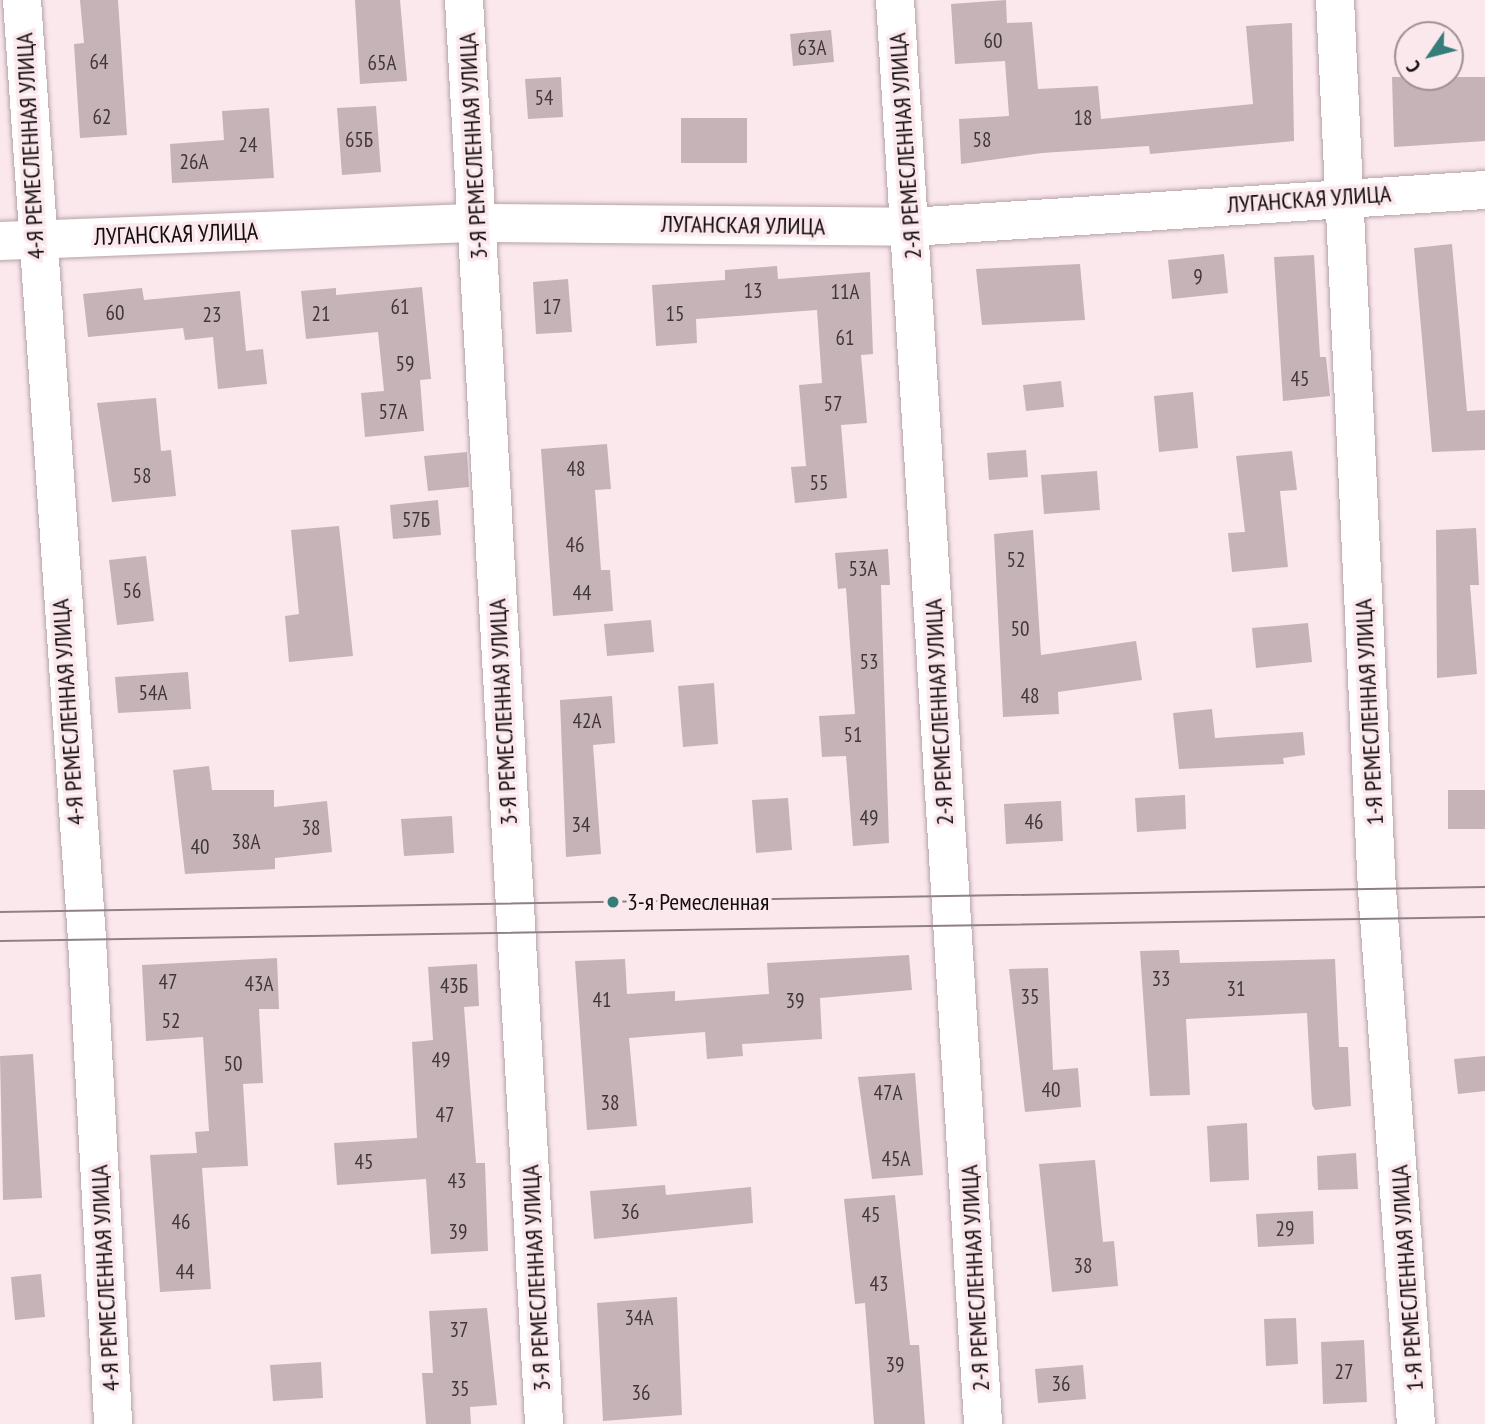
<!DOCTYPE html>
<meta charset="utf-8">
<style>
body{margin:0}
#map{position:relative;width:1485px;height:1424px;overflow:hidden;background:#fbe8ed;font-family:"PT Sans Narrow",sans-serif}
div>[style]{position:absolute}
.building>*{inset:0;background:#c5b3b8}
.roads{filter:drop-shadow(0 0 2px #b5a3a8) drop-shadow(0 0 2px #b5a3a8)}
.street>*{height:38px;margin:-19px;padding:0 19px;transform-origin:19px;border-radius:19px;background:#fff}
.tram>*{height:2px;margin:-1px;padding:0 1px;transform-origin:1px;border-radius:1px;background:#8e8185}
.dots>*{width:19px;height:19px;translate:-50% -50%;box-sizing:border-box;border:4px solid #fbe8ed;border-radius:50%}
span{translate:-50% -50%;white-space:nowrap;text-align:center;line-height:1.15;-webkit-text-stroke:7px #fbe8ed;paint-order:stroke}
.number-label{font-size:21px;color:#403639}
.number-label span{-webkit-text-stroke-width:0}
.street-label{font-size:24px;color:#130d0f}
.poi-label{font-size:24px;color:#130d0f}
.left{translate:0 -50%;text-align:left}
.north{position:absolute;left:1394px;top:21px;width:70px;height:70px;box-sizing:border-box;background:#fbe8ed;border:2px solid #9e9094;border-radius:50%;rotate:235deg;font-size:19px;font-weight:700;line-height:28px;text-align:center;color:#130d0f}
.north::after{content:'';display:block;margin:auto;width:24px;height:32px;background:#347d7a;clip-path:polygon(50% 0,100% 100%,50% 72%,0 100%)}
</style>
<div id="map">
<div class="building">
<div style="clip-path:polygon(80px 0,118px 0,127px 135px,80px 138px,74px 44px,84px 43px)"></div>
<div style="clip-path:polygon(355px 0,400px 0,407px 81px,360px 84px)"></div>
<div style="clip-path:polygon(1006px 0,1007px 23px,1032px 22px,1038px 89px,1098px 86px,1101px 119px,1253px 104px,1246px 26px,1292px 23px,1294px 141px,1150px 154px,1149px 146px,1042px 153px,961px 164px,959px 119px,1009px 116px,1005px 61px,955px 64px,951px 4px)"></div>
<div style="clip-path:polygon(831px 30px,834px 62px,793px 66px,790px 34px)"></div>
<div style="clip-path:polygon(561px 77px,563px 117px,528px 119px,525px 79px)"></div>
<div style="clip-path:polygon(1392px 77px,1485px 77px,1485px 141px,1394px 147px)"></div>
<div style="clip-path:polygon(376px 106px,381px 172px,342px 175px,337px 108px)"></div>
<div style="clip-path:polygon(269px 108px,274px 178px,172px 183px,170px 144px,224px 140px,222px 111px)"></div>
<div style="clip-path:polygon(681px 118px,747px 118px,747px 163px,681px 163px)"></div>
<div style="clip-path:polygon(1452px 244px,1467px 411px,1485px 410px,1485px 450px,1432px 452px,1414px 248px)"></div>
<div style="clip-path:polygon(1224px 254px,1228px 293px,1172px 299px,1168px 260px)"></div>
<div style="clip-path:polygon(1314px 255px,1320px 357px,1326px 357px,1330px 396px,1283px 401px,1274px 257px)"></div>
<div style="clip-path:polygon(1080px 264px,1085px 320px,982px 325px,976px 269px)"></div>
<div style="clip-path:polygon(777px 266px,778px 279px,870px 272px,873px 354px,861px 355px,867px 423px,841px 425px,847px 498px,795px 503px,791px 467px,806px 466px,799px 385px,822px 383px,817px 310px,696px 319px,697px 343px,656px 346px,652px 285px,725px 280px,725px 270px)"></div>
<div style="clip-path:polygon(568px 279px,572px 332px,536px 334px,533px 282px)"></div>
<div style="clip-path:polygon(422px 287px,431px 379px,420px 380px,424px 431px,365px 437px,361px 393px,384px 391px,378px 332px,306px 339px,301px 291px,336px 288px,336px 295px)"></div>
<div style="clip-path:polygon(142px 288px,144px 300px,240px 291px,246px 351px,263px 349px,267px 384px,218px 389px,213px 337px,185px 340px,183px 328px,88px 337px,83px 294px)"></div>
<div style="clip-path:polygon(1061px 381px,1064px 407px,1026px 411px,1023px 385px)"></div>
<div style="clip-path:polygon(1193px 392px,1198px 448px,1159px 452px,1154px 396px)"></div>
<div style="clip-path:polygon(156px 398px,161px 451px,171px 450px,176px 496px,112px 502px,97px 403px)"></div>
<div style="clip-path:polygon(607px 444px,611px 489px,595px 490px,601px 570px,610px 570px,613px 611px,553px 616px,541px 449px)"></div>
<div style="clip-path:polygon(1026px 450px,1028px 477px,989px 480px,987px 453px)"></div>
<div style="clip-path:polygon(1292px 451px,1297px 490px,1280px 491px,1288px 567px,1232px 572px,1228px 533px,1245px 532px,1236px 456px)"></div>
<div style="clip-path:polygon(467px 452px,469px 487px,428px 491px,424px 456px)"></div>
<div style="clip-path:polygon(1097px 471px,1100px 510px,1044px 514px,1041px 475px)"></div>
<div style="clip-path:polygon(438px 500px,441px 535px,393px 539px,390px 505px)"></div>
<div style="clip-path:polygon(339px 526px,353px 656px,289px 662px,285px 616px,299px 614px,291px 530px)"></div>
<div style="clip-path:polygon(1476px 528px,1479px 585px,1470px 585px,1477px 674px,1437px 678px,1436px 530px)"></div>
<div style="clip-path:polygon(1033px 530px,1041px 655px,1136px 641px,1142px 680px,1058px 692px,1059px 714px,1003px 717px,994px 534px)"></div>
<div style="clip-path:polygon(888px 549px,890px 585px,881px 585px,889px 843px,853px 846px,846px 756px,822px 757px,819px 716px,855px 714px,846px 588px,838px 589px,835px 553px)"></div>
<div style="clip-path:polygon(146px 556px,154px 621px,117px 625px,109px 560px)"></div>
<div style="clip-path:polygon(651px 620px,654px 652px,607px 656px,604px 624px)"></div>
<div style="clip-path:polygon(1308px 623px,1312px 662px,1256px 668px,1252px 628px)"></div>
<div style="clip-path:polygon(188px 672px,191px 709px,118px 713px,115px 677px)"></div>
<div style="clip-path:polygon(714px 683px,718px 744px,683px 747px,678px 686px)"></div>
<div style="clip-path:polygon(612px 696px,615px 743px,593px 745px,601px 854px,566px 857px,560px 700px)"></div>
<div style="clip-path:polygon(1212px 709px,1215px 738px,1303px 732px,1305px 755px,1283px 758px,1284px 764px,1179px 769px,1173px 713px)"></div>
<div style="clip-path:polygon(209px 766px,212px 790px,274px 790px,274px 807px,327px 801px,332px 852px,275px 858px,275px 869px,185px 874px,173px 770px)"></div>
<div style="clip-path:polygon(1448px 790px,1485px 790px,1485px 829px,1448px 829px)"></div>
<div style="clip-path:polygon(1185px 795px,1186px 829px,1137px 832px,1135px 798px)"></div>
<div style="clip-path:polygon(788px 798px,792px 850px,756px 853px,752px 800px)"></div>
<div style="clip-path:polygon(1061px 801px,1063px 841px,1006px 844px,1004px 804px)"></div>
<div style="clip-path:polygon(452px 816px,454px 853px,404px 856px,401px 819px)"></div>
<div style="clip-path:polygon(1179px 950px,1180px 963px,1335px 959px,1339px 1047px,1348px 1047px,1351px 1106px,1315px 1110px,1312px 1105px,1307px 1013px,1186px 1019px,1190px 1095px,1150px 1096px,1140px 951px)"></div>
<div style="clip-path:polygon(909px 955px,912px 990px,820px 998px,822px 1039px,742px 1044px,743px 1056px,707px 1059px,705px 1032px,629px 1038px,637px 1126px,587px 1130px,575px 961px,625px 959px,627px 994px,675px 991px,675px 1001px,769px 994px,767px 963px)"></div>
<div style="clip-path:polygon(277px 958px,279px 1009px,259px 1009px,263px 1083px,243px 1084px,248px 1166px,202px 1168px,211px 1289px,160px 1292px,150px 1155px,197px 1153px,195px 1132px,209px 1131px,203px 1037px,146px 1041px,142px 965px)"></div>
<div style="clip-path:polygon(477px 964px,479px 1006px,464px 1007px,476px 1163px,485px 1163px,488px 1251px,431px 1254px,426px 1179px,337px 1185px,334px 1143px,417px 1138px,412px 1042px,433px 1040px,428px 967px)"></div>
<div style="clip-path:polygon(1048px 968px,1053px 1070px,1078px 1068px,1081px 1107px,1025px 1112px,1009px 969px)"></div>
<div style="clip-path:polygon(33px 1054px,42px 1198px,3px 1200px,0 1056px)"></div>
<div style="clip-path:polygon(1485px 1056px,1485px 1091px,1458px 1094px,1454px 1059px)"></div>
<div style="clip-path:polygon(915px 1073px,923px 1175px,872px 1179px,858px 1077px)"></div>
<div style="clip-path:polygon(1247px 1123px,1249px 1180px,1210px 1182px,1207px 1126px)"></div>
<div style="clip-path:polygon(1356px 1153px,1358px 1189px,1318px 1190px,1317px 1156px)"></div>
<div style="clip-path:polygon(1095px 1160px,1103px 1242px,1114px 1241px,1118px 1286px,1052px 1292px,1039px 1164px)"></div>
<div style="clip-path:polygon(665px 1185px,666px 1195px,751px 1187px,753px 1223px,594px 1239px,590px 1191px)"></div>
<div style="clip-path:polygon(895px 1195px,910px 1345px,919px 1345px,925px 1424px,874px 1424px,865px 1303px,855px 1304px,844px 1199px)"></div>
<div style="clip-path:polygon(1313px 1211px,1314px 1244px,1258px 1247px,1256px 1214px)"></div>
<div style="clip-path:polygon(41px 1274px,45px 1317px,15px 1320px,11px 1277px)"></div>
<div style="clip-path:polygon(677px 1297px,682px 1415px,603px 1421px,597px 1303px)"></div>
<div style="clip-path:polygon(487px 1308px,497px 1405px,470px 1407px,471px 1424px,426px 1424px,422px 1373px,433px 1373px,429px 1311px)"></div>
<div style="clip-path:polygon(1296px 1318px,1298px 1364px,1266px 1366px,1264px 1319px)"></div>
<div style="clip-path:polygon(1364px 1340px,1367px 1402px,1323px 1404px,1321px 1342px)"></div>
<div style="clip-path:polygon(321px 1362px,323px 1398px,273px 1401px,270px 1365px)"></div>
<div style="clip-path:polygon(1083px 1365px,1086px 1399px,1038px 1403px,1035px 1369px)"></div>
</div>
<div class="roads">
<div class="street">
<div style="left:22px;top:0;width:942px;rotate:86.04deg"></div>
<div style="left:87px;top:940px;width:485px;rotate:86.9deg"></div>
<div style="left:464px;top:0;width:1426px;rotate:86.78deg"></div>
<div style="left:895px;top:0;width:1427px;rotate:86.46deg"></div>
<div style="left:1335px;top:0;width:890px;rotate:87.3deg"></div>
<div style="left:1377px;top:889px;width:536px;rotate:85.83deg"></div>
<div style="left:0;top:241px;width:478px;rotate:-2.2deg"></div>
<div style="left:478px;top:223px;width:433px;rotate:0.5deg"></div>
<div style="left:911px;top:227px;width:575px;rotate:-3.69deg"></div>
</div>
</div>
<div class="tram">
<div style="left:0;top:912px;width:1485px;rotate:-0.96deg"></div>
<div style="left:0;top:941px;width:1485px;rotate:-0.93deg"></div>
</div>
<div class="dots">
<div style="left:613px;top:902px;background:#347d7a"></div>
</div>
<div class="number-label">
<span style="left:993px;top:41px">60</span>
<span style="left:812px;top:48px">63А</span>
<span style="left:99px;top:62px">64</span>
<span style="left:382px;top:63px">65А</span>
<span style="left:544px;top:98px">54</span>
<span style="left:102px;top:117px">62</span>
<span style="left:1083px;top:118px">18</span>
<span style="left:359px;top:140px">65Б</span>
<span style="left:982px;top:140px">58</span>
<span style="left:248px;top:145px">24</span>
<span style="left:194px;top:162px">26А</span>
<span style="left:1198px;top:277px">9</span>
<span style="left:753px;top:291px">13</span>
<span style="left:845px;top:292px">11А</span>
<span style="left:400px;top:307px">61</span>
<span style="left:552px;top:307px">17</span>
<span style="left:115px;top:313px">60</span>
<span style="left:321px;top:314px">21</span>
<span style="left:675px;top:314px">15</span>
<span style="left:212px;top:315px">23</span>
<span style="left:845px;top:338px">61</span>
<span style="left:405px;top:364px">59</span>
<span style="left:1300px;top:379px">45</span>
<span style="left:833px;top:404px">57</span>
<span style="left:393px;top:412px">57А</span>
<span style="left:576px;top:469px">48</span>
<span style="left:142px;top:476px">58</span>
<span style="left:819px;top:483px">55</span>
<span style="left:416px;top:520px">57Б</span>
<span style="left:575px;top:545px">46</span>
<span style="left:1016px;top:560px">52</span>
<span style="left:863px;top:569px">53А</span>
<span style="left:132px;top:591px">56</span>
<span style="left:582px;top:593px">44</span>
<span style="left:1020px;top:629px">50</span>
<span style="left:869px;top:662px">53</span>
<span style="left:153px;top:693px">54А</span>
<span style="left:1030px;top:696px">48</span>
<span style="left:587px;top:721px">42А</span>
<span style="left:853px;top:735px">51</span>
<span style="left:869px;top:818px">49</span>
<span style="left:1034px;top:822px">46</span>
<span style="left:581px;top:825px">34</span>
<span style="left:311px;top:828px">38</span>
<span style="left:246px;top:842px">38А</span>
<span style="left:200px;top:847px">40</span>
<span style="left:1161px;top:979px">33</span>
<span style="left:168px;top:982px">47</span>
<span style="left:259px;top:984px">43А</span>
<span style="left:454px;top:986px">43Б</span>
<span style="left:1236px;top:989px">31</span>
<span style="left:1030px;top:997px">35</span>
<span style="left:602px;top:1000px">41</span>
<span style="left:795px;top:1001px">39</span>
<span style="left:171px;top:1021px">52</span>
<span style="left:441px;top:1060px">49</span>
<span style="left:233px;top:1064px">50</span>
<span style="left:1051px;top:1090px">40</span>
<span style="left:888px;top:1093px">47А</span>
<span style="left:610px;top:1103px">38</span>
<span style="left:445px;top:1115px">47</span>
<span style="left:896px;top:1159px">45А</span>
<span style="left:364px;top:1162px">45</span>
<span style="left:457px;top:1181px">43</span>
<span style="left:630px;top:1212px">36</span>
<span style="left:871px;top:1215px">45</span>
<span style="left:181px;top:1222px">46</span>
<span style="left:1285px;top:1229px">29</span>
<span style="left:458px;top:1232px">39</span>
<span style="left:1083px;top:1266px">38</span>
<span style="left:185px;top:1272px">44</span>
<span style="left:879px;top:1284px">43</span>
<span style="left:639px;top:1318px">34А</span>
<span style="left:459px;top:1330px">37</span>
<span style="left:895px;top:1365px">39</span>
<span style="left:1344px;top:1372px">27</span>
<span style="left:1061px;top:1384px">36</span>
<span style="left:460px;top:1389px">35</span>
<span style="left:641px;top:1393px">36</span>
</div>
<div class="street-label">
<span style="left:30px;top:146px;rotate:-93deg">4-Я РЕМЕСЛЕННАЯ УЛИЦА</span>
<span style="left:473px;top:146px;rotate:-93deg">3-Я РЕМЕСЛЕННАЯ УЛИЦА</span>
<span style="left:905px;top:146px;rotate:-94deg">2-Я РЕМЕСЛЕННАЯ УЛИЦА</span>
<span style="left:1309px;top:199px;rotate:-4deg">ЛУГАНСКАЯ УЛИЦА</span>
<span style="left:743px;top:225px;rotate:1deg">ЛУГАНСКАЯ УЛИЦА</span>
<span style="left:176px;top:234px;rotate:-2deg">ЛУГАНСКАЯ УЛИЦА</span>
<span style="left:68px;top:712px;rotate:-94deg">4-Я РЕМЕСЛЕННАЯ УЛИЦА</span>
<span style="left:503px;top:712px;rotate:-93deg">3-Я РЕМЕСЛЕННАЯ УЛИЦА</span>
<span style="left:939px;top:712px;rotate:-93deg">2-Я РЕМЕСЛЕННАЯ УЛИЦА</span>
<span style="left:1369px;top:712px;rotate:-93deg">1-Я РЕМЕСЛЕННАЯ УЛИЦА</span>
<span style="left:105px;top:1278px;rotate:-93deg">4-Я РЕМЕСЛЕННАЯ УЛИЦА</span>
<span style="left:536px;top:1278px;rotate:-93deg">3-Я РЕМЕСЛЕННАЯ УЛИЦА</span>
<span style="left:975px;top:1278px;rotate:-93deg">2-Я РЕМЕСЛЕННАЯ УЛИЦА</span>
<span style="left:1407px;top:1278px;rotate:-94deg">1-Я РЕМЕСЛЕННАЯ УЛИЦА</span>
</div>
<div class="poi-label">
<span class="left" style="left:627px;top:902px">3-я Ремесленная</span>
</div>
<div class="north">С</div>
</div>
